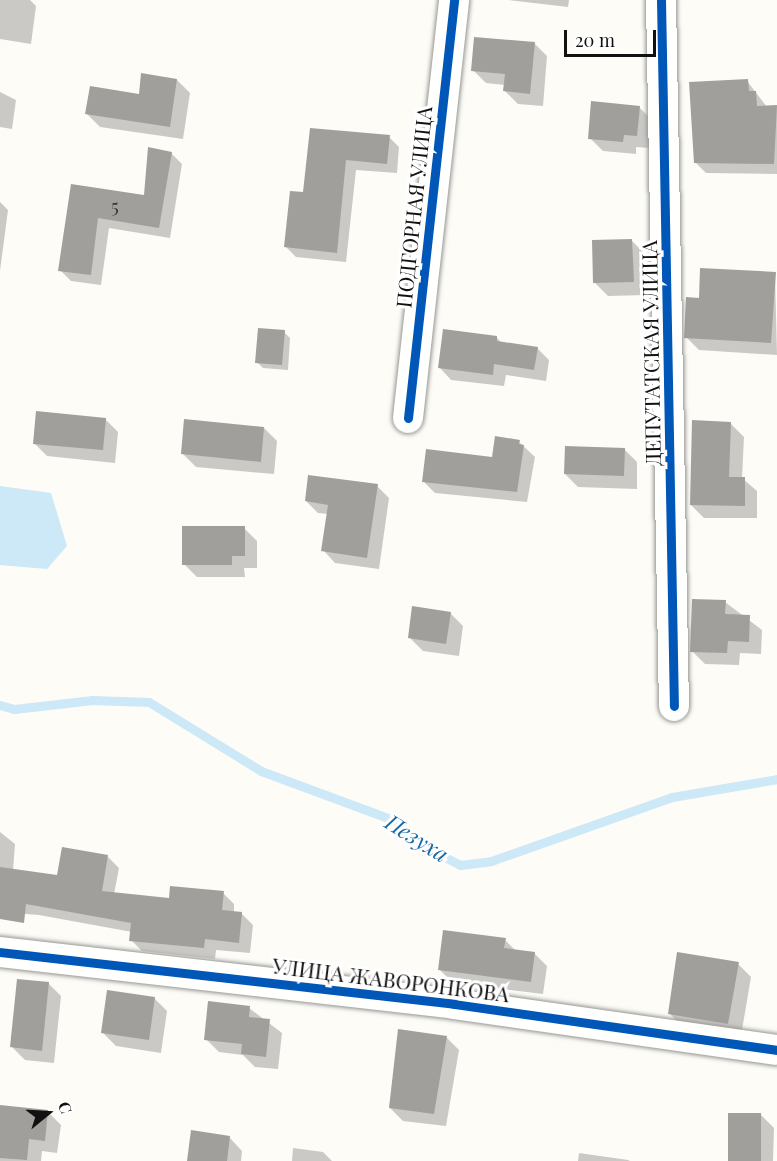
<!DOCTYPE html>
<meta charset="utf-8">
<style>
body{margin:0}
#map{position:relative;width:777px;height:1161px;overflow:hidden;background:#fdfcf7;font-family:"Playfair Display",serif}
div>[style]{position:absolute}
.water>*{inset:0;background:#cde8f7}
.shadow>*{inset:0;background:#0003}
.stream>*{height:9px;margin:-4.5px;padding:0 4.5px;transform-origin:4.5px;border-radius:4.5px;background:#cde8f7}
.building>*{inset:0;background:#a19f9c}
.roads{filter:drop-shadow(0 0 2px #979795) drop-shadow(0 0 2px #979795)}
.minor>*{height:30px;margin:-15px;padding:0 15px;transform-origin:15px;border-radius:15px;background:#fffffe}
.cycleway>*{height:9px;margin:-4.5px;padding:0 4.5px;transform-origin:4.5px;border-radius:4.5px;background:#0057b8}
span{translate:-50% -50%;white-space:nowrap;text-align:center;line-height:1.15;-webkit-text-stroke:6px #fff;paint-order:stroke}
.number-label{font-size:18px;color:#353434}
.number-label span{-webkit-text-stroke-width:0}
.street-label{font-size:21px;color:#111}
.water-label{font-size:22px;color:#1768a6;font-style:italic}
.north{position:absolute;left:18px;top:1083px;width:60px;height:60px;-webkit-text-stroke:4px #fff;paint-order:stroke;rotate:72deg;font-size:16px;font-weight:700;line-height:24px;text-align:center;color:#111}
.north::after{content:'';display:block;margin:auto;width:21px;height:27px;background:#111;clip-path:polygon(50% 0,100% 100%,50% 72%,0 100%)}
.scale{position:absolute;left:564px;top:30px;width:92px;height:27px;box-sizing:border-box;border:3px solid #111;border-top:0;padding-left:8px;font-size:18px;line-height:21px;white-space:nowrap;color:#111;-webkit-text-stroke:4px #fff;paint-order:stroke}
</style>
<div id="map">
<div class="water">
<div style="clip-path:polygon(0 486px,51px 493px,67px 546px,47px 569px,0 565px)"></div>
</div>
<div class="shadow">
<div style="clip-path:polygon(0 0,30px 0,36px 6px,31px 44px,0 39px)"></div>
<div style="clip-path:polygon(507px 0,569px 0,568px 7px)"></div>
<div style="clip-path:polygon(534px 43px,547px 56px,543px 106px,518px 104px,505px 91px,505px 85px,486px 83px,473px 70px)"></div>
<div style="clip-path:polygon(177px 80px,190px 93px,183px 139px,100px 127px,87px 114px)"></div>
<div style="clip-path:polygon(747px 81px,767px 107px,777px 106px,777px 174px,706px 173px,695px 162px)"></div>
<div style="clip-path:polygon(0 92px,16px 100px,12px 129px,0 127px)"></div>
<div style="clip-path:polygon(639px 107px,652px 120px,650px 148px,636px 147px,636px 154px,603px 151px,590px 138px)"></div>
<div style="clip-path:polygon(311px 129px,389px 137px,399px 147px,397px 173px,356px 170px,346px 262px,296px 257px,286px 247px,304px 194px)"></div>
<div style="clip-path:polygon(171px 153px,182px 164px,170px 238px,109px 228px,101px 285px,71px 281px,60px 270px,72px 185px,145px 197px)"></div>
<div style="clip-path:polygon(0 202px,8px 210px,0 271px)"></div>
<div style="clip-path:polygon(632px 241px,645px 254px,646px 295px,608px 296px,595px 283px)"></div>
<div style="clip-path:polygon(775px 274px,777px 355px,699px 350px,686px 337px,701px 299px)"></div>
<div style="clip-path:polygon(284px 332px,290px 338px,288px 370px,263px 368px,257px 362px)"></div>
<div style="clip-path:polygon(497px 338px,503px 344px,537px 348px,549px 360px,546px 381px,506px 375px,504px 386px,451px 380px,440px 368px)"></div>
<div style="clip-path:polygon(105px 419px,118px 432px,115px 463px,47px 456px,34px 443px)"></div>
<div style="clip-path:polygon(731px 424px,744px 437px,742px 478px,757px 491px,757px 518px,704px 518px,691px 505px)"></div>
<div style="clip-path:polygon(264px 428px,277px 441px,274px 474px,196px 467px,183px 454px)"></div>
<div style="clip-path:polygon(519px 442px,535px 457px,527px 502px,435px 493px,424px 482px,493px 459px)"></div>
<div style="clip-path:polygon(624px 449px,637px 462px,637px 489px,578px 487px,565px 474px)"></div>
<div style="clip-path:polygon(377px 486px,389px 498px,379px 569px,335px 563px,323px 550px,328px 514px,318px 513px,306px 501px)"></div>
<div style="clip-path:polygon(244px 528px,257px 541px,257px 568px,244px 568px,245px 577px,197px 577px,184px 564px)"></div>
<div style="clip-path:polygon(725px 602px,762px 630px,761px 654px,740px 653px,739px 665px,705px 664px,692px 651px)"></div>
<div style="clip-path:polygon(450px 613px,463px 626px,459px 656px,423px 651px,410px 638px)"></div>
<div style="clip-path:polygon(0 832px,15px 844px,13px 871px,58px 876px,108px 857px,119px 868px,114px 894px,170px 900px,223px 893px,234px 904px,234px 913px,241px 913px,253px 925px,250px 953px,216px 950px,215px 959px,142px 951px,131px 940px,132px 932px,39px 915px,0 912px)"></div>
<div style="clip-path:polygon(505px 940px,516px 951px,534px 953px,547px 966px,543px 994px,453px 983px,440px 970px)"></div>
<div style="clip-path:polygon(738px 964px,751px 977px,741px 1036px,682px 1026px,669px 1013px)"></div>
<div style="clip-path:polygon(48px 983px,61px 996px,54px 1063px,25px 1060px,12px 1047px)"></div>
<div style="clip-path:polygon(154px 998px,167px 1011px,161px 1053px,116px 1046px,103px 1033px)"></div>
<div style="clip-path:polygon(249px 1008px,282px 1033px,278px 1069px,255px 1067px,243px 1055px,219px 1052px,206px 1039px)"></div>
<div style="clip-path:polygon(446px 1037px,459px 1050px,446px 1126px,403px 1121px,390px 1108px)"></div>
<div style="clip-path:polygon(0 1107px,48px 1112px,61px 1125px,57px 1153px,42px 1151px,41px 1161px,0 1161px)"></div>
<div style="clip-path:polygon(761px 1115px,774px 1128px,773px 1161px,729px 1161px)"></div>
<div style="clip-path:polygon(230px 1138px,242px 1151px,241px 1161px,189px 1161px)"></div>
<div style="clip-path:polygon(293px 1148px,323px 1152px,332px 1161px,292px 1161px)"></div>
<div style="clip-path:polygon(579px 1153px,628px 1160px,630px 1161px,578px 1161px)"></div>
</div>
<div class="stream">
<div style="left:0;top:705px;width:15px;rotate:16deg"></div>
<div style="left:14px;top:709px;width:79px;rotate:-6.6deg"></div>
<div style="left:92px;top:700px;width:57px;rotate:2deg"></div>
<div style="left:149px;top:702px;width:132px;rotate:31.6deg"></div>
<div style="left:261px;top:771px;width:144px;rotate:20.3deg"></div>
<div style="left:396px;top:821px;width:45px;rotate:39.6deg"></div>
<div style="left:431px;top:850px;width:33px;rotate:27deg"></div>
<div style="left:460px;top:865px;width:31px;rotate:-7deg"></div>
<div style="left:491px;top:861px;width:192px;rotate:-19.5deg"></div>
<div style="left:672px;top:797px;width:107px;rotate:-9.7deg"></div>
</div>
<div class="building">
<div style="clip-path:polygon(474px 37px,535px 42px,530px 94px,503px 91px,505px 74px,471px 71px)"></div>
<div style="clip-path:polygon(141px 73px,177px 79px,170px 127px,85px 114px,90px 86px,139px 94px)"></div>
<div style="clip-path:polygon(748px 79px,749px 91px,756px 91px,757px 106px,777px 105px,774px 164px,694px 163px,689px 82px)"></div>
<div style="clip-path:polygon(591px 101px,640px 106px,637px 136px,624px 135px,623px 142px,588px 139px)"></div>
<div style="clip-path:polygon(310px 128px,390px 135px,387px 164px,346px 160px,337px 253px,284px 247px,290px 191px,303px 192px)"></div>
<div style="clip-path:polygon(148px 147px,172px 152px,159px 228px,98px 218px,91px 275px,58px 271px,71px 184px,144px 195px)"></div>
<div style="clip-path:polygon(632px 239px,634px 282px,593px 283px,592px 240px)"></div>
<div style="clip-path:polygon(700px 268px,776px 272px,771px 343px,684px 338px,686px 297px,699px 298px)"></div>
<div style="clip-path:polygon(258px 328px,285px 330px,282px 365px,255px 363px)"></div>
<div style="clip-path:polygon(443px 329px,497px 336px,497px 341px,538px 347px,534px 370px,494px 364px,493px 375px,438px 368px)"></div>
<div style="clip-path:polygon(36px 411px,106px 418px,103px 450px,33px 444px)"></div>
<div style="clip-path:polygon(184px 419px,264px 427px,261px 462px,181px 454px)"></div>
<div style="clip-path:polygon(692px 420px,731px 422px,729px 477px,745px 477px,745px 506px,690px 505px)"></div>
<div style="clip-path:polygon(495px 436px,520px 440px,519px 444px,524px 445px,517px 492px,422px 482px,426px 449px,492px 457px)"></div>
<div style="clip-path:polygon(565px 446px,625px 448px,624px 476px,564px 474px)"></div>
<div style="clip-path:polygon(308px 475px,378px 484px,367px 558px,321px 551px,328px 505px,305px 501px)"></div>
<div style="clip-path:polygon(182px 526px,245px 526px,245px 556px,232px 556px,232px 565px,182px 565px)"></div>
<div style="clip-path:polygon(692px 599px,726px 600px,725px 614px,750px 615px,749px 642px,728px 641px,727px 653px,690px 652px)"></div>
<div style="clip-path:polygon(412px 606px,451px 612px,446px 644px,408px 638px)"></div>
<div style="clip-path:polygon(62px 847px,108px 855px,102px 891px,169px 898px,170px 886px,224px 891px,222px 910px,242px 912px,239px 943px,205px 939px,204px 948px,129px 941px,131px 923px,26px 904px,24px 923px,0 919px,0 867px,57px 875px)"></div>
<div style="clip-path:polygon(443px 930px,506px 938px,504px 948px,535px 952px,531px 982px,438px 970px)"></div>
<div style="clip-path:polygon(677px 952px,739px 962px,728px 1024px,668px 1014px)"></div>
<div style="clip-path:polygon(17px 979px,49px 982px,42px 1051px,10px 1047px)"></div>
<div style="clip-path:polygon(107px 990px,155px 997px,149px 1040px,101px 1033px)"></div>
<div style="clip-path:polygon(208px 1001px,250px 1006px,249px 1017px,270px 1019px,266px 1057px,241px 1054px,242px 1044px,204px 1040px)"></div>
<div style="clip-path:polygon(398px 1029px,447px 1036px,434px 1114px,389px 1108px)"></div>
<div style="clip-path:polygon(0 1105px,48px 1110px,45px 1141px,29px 1139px,27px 1160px,0 1158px)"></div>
<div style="clip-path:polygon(728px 1113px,761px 1113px,761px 1161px,728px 1161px)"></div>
<div style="clip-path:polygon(191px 1130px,230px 1136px,227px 1161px,187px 1161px)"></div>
</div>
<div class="roads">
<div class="minor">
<div style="left:661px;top:0;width:706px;rotate:88.95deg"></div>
<div style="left:408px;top:418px;width:421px;rotate:-83.7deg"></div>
<div style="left:0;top:952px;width:457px;rotate:6.5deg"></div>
<div style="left:454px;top:1004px;width:326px;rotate:8.1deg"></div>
</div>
</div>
<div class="cycleway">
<div style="left:661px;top:0;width:706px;rotate:88.95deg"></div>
<div style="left:408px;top:418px;width:421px;rotate:-83.7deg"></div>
<div style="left:0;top:952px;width:457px;rotate:6.5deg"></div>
<div style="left:454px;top:1004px;width:326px;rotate:8.1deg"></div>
</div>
<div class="number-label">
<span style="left:115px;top:206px">5</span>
</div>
<div class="street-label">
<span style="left:413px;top:207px;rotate:-84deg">ПОДГОРНАЯ УЛИЦА</span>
<span style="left:650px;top:353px;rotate:-91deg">ДЕПУТАТСКАЯ УЛИЦА</span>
<span style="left:391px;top:979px;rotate:7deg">УЛИЦА ЖАВОРОНКОВА</span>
</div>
<div class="water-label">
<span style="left:417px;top:838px;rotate:32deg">Пезуха</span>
</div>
<div class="north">С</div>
<div class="scale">20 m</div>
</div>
